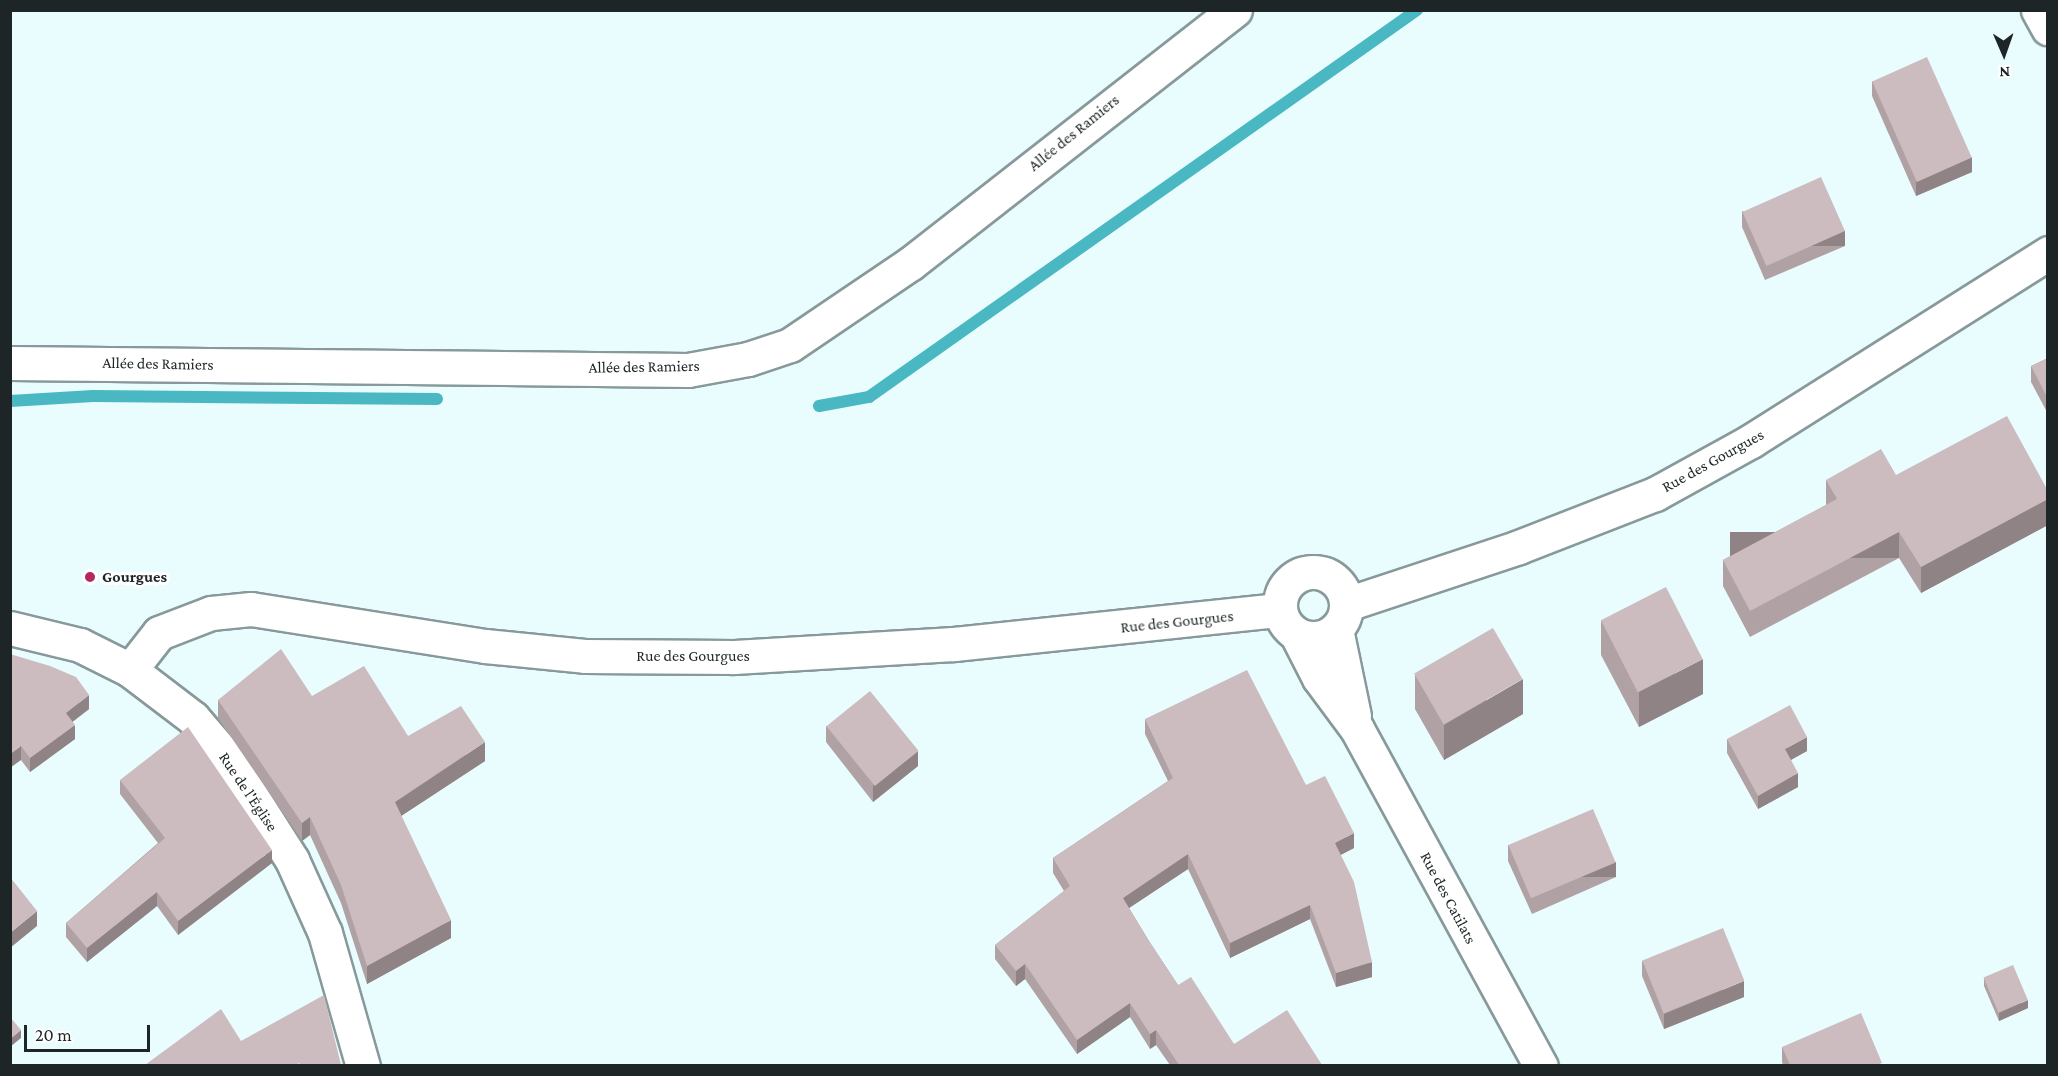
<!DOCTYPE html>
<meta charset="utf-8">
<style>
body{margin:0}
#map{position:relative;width:2058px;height:1076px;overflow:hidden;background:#e9fcfe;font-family:"Crimson Pro",serif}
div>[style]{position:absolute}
.stream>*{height:12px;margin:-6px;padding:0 6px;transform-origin:6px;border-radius:6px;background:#49b8c2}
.roads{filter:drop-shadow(2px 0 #87999a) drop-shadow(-2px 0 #87999a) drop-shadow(0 2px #87999a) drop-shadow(0 -2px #87999a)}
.street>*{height:33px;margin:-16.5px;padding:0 16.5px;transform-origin:16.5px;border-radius:16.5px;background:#fff}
.street>.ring{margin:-16.5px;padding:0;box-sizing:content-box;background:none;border:33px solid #fff;border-radius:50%}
.secondary>*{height:33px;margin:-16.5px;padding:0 16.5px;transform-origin:16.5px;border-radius:16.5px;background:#fff}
.wall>*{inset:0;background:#afa1a4}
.shaded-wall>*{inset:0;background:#8f8386;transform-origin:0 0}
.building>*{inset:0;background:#ccbbbf;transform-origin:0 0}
.dots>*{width:16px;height:16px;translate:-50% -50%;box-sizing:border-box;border:3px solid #fff;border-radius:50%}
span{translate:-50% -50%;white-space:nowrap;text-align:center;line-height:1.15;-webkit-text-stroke:6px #fff;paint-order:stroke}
.street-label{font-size:16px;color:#1e2526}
.poi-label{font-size:16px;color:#1e2526;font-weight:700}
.left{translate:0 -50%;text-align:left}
.frame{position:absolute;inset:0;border:12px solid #1e2526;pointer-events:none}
.north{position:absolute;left:1974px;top:24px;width:60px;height:60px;-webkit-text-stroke:4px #fff;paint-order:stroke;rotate:178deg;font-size:16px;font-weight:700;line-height:24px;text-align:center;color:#1e2526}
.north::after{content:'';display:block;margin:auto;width:21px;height:27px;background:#1e2526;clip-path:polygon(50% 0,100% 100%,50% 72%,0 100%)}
.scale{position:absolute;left:24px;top:1025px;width:126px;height:27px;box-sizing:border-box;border:3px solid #1e2526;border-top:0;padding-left:8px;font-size:18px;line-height:21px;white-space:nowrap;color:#1e2526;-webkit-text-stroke:4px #fff;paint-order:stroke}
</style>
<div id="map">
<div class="stream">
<i style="left:10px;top:401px;width:83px;rotate:-3.4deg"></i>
<i style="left:93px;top:396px;width:344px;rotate:0.5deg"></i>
<i style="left:819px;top:406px;width:51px;rotate:-10.2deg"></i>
<i style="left:869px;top:397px;width:671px;rotate:-35.23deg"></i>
</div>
<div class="roads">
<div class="street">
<i style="left:2038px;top:10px;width:21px;rotate:61deg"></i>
<i style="left:10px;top:363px;width:678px;rotate:0.59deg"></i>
<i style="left:688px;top:370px;width:61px;rotate:-10.4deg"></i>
<i style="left:748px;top:359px;width:44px;rotate:-18.4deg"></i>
<i style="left:790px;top:345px;width:146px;rotate:-34.1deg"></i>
<i style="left:911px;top:263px;width:411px;rotate:-38deg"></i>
<i class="ring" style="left:1280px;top:572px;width:33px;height:33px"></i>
<i style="left:1347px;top:604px;width:181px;rotate:-18.3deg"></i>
<i style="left:1519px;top:547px;width:146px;rotate:-21.3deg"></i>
<i style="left:1655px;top:494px;width:110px;rotate:-28.9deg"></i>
<i style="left:1751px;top:441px;width:352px;rotate:-32.3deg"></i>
<i style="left:1336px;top:629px;width:89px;rotate:78.3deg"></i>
<i style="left:1297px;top:635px;width:48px;rotate:62.9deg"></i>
<i style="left:1319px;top:678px;width:64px;rotate:53.3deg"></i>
<i style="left:1357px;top:729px;width:384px;rotate:61.4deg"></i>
<i style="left:130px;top:670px;width:47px;rotate:-51.9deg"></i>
<i style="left:159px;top:633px;width:56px;rotate:-21deg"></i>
<i style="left:211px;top:613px;width:40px;rotate:-5.7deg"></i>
<i style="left:251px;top:609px;width:237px;rotate:9deg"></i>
<i style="left:485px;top:646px;width:100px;rotate:5.7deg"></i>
<i style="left:585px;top:656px;width:149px;rotate:0.4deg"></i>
<i style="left:734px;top:657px;width:220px;rotate:-3.4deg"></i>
<i style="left:954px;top:644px;width:327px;rotate:-6deg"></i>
</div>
<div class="secondary">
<i style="left:10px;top:628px;width:72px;rotate:13.7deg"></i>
<i style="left:80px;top:645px;width:56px;rotate:26.6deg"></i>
<i style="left:130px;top:670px;width:79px;rotate:37.3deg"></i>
<i style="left:193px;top:718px;width:54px;rotate:49.5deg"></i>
<i style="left:228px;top:759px;width:120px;rotate:57.6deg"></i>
<i style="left:292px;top:860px;width:80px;rotate:65.7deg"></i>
<i style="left:325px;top:933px;width:138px;rotate:74.1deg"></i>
</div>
</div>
<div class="wall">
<i style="clip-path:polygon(1872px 81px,1972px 172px,1916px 196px,1872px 96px)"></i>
<i style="clip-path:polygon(1742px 211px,1845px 246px,1765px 280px,1742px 227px)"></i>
<i style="clip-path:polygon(2048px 358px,2048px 414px,2031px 382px,2031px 366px)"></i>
<i style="clip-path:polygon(1896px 475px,2048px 491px,2048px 525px,1921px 593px,1899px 558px,1750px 637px,1723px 586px,1723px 560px,1826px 505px,1826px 480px)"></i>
<i style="clip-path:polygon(1601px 620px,1703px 694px,1639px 727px,1601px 655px)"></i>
<i style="clip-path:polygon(10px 654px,89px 709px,72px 722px,75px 739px,30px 772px,21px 760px)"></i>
<i style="clip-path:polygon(1415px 674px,1523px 714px,1444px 760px,1415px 709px)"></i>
<i style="clip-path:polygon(312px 696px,408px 736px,485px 761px,401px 816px,451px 938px,367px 984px,341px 903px,310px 835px,302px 841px,218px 718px,218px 700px)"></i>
<i style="clip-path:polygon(1145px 719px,1306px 785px,1354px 848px,1340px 855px,1372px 977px,1336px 987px,1310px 919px,1230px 958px,1188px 869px,1129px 908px,1149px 941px,1178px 985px,1234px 1044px,1322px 1065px,1170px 1065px,1156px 1045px,1150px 1049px,1130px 1017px,1077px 1054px,1025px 979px,1016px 986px,995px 959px,995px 945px,1064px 891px,1053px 873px,1053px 858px,1168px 781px,1145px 734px)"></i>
<i style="clip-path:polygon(826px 726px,918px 766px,873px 802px,826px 742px)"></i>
<i style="clip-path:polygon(1727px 739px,1807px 751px,1791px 760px,1798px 787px,1758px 809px,1727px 753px)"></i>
<i style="clip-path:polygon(120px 780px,272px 863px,178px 935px,157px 906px,87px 962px,66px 937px,66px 923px,158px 843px,120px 794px)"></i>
<i style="clip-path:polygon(1508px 845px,1616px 877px,1532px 914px,1508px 861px)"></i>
<i style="clip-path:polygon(1642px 961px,1744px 997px,1664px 1029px,1642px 976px)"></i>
<i style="clip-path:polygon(1984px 978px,2028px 1008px,1999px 1021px,1984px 986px)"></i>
<i style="clip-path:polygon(1782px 1047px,1882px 1065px,1783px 1065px,1782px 1062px)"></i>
</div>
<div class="shaded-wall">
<i style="clip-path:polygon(1972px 157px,1972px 172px,1916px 196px,1916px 181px)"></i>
<i style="left:1845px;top:231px;width:15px;height:87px;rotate:90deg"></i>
<i style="clip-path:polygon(2048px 499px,2048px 525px,1921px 593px,1921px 567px)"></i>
<i style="left:1899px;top:532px;width:26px;height:169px;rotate:90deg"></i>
<i style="clip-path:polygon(1703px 659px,1703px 694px,1639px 727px,1639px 692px)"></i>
<i style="clip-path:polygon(1523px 679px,1523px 714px,1444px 760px,1444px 725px)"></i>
<i style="clip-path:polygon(89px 695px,89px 709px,66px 727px,66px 713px)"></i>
<i style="clip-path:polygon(75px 725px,75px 739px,30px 772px,30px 758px)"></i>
<i style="clip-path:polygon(1807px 737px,1807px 751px,1785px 763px,1785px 749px)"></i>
<i style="clip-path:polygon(485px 742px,485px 761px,395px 820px,395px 802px)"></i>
<i style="clip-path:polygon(21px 746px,21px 760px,10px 768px,10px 754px)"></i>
<i style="clip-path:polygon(918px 751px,918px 766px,873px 802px,873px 786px)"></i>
<i style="clip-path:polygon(1798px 773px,1798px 787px,1758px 809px,1758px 796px)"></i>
<i style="clip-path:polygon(310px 817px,310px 835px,302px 841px,302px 823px)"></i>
<i style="clip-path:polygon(1354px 833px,1354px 848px,1335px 858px,1335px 843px)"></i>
<i style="clip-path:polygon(272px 850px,272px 863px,178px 935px,178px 921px)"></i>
<i style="clip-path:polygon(1188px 854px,1188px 869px,1123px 912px,1123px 898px)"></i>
<i style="left:1616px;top:862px;width:15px;height:92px;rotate:90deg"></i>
<i style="clip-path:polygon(157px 892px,157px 906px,87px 962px,87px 948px)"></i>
<i style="clip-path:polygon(1310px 905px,1310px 919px,1230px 958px,1230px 943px)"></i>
<i style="clip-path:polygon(37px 911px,37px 926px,10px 948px,10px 933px)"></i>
<i style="clip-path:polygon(451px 920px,451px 938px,367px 984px,367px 966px)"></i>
<i style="clip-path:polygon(1372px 962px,1372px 977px,1336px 987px,1336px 973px)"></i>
<i style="clip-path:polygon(1025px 964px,1025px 979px,1016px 986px,1016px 971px)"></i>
<i style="clip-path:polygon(1744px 981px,1744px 997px,1664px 1029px,1664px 1014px)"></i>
<i style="clip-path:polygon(2028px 1000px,2028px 1008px,1999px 1021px,1999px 1013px)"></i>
<i style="clip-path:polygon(1130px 1003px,1130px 1017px,1077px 1054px,1077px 1040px)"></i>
<i style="clip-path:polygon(21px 1030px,21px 1038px,10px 1047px,10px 1039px)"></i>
<i style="clip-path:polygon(1156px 1030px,1156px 1045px,1150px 1049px,1150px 1034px)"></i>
</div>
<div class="building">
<i style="left:1927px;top:57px;width:110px;height:60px;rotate:66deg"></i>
<i style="left:1821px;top:177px;width:59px;height:86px;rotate:66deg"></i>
<i style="clip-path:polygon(2048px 358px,2048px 399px,2031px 366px)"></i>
<i style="clip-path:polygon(2007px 416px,2048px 491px,2048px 499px,1921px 567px,1899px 532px,1750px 611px,1723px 560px,1837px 499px,1826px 480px,1881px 449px,1896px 475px)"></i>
<i style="left:1666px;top:587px;width:81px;height:73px;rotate:63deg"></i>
<i style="left:1493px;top:628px;width:59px;height:91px;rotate:60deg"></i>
<i style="clip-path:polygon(281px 649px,312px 696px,364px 666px,408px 736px,461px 706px,485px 742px,395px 802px,451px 920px,367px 966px,341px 885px,310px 817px,302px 823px,218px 700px)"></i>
<i style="clip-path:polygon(10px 654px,50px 666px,76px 677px,89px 695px,66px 713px,75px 725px,30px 758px,21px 746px,10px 754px)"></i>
<i style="clip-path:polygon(1247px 670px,1306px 785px,1325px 776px,1354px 833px,1335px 843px,1354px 882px,1372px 962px,1336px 973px,1310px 905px,1230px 943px,1188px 854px,1123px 898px,1149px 941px,1178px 985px,1191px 977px,1234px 1044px,1287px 1010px,1322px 1065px,1179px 1065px,1156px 1030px,1150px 1034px,1130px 1003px,1077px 1040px,1025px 964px,1016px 971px,995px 945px,1070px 886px,1053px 858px,1173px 778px,1145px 719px)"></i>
<i style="left:870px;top:691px;width:77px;height:56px;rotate:51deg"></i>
<i style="clip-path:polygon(1790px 705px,1807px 737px,1785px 749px,1798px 773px,1758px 796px,1727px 739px)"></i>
<i style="clip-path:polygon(188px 727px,272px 850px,178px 921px,157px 892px,87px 948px,66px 923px,165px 838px,120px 780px)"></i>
<i style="left:1593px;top:809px;width:58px;height:92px;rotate:67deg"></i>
<i style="clip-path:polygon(10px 877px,37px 911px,10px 933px)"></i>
<i style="left:1723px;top:928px;width:57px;height:87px;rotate:68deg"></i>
<i style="left:2013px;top:965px;width:38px;height:32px;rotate:67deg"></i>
<i style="clip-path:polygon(324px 995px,341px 1065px,300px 1065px,299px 1063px,296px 1065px,145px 1065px,221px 1009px,241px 1041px)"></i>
<i style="clip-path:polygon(1861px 1013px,1882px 1063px,1877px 1065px,1790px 1065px,1782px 1047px)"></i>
<i style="clip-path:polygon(10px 1017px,21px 1030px,10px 1039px)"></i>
</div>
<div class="dots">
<i style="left:90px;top:577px;background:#b4285f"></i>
</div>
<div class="street-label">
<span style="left:1074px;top:133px;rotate:-39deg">Allée des Ramiers</span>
<span style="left:158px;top:364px;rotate:1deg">Allée des Ramiers</span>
<span style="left:644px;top:367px;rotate:-1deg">Allée des Ramiers</span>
<span style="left:1713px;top:461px;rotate:-29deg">Rue des Gourgues</span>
<span style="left:1177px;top:622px;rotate:-6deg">Rue des Gourgues</span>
<span style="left:693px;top:656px">Rue des Gourgues</span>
<span style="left:248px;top:792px;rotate:56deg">Rue de l'Église</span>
<span style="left:1448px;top:898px;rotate:62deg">Rue des Catilats</span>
</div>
<div class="poi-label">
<span class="left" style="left:102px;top:577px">Gourgues</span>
</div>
<div class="frame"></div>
<div class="north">N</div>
<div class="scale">20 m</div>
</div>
